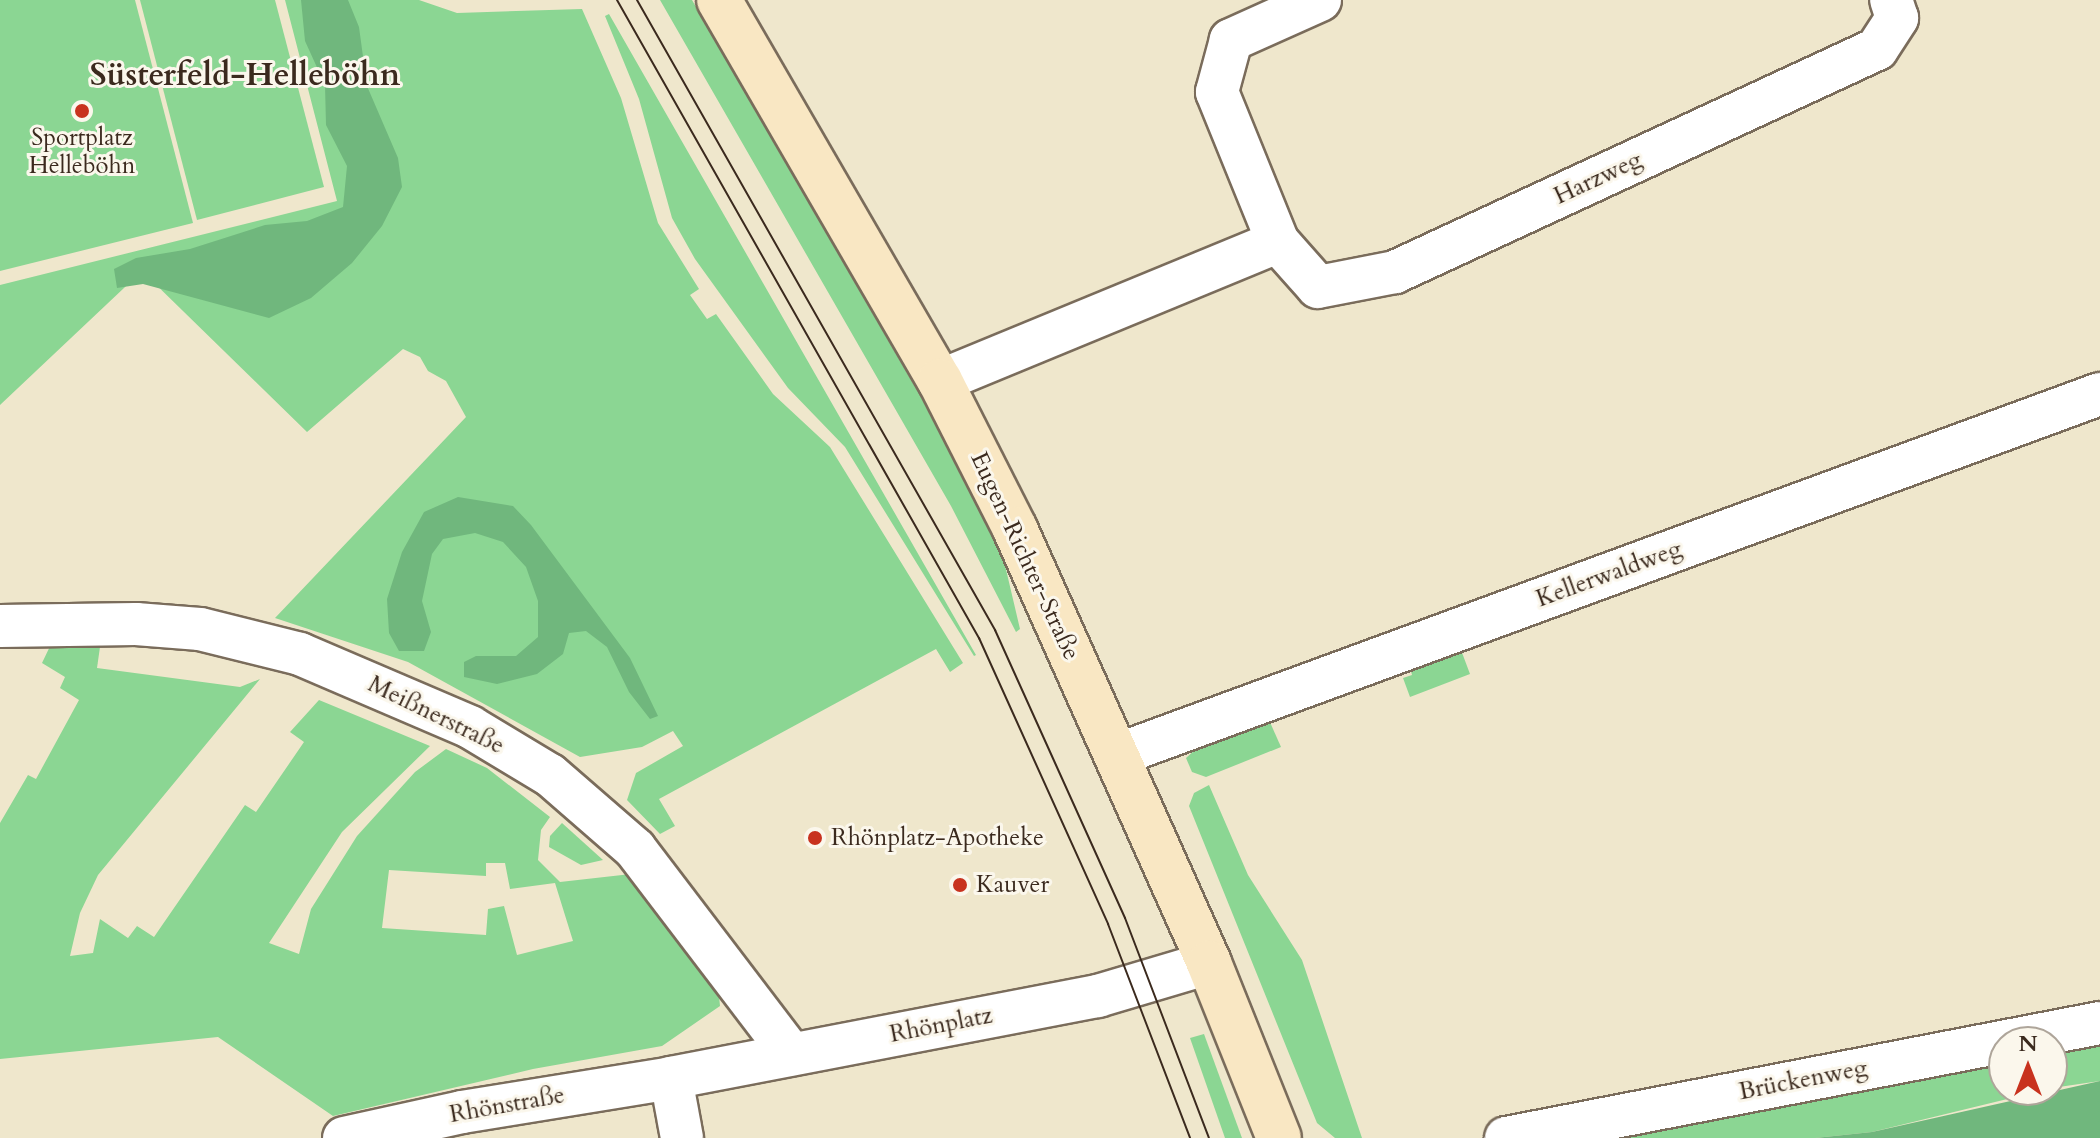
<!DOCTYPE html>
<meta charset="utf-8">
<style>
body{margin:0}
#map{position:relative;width:2100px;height:1138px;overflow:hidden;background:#efe7cc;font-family:Cardo,serif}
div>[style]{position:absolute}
.green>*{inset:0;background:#8bd693}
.forest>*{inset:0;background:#70b77d}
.roads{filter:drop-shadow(2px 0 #7a6c5b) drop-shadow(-2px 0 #7a6c5b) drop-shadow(0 2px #7a6c5b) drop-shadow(0 -2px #7a6c5b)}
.minor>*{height:42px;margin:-21px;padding:0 21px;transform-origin:21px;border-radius:21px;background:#fff}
.secondary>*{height:44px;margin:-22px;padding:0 22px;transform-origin:22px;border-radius:22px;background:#f9e7c3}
.tram>*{height:2px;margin:-1px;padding:0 1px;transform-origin:1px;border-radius:1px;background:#3b2a1e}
.dots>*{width:22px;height:22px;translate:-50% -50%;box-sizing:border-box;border:4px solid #fbf7ec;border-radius:50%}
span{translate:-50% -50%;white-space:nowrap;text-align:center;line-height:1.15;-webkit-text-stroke:6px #fbf7ec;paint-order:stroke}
.poi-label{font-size:24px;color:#3b2a1e}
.left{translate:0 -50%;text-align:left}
.street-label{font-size:24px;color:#3b2a1e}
.district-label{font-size:32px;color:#3b2a1e;font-weight:700}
.north{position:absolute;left:1988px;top:1026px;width:80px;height:80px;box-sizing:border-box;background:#fbf7ec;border:2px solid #aea59a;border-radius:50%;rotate:0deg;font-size:22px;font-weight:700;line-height:32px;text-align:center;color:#3b2a1e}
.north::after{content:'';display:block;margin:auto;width:28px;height:36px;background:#c8321e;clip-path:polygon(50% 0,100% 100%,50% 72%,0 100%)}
</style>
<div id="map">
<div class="green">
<i style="clip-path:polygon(0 0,135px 0,193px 223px,0 271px)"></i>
<i style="clip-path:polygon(140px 0,275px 0,324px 187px,197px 220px)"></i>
<i style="clip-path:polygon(285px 0,419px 0,457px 13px,582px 9px,621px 98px,658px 223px,699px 289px,690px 295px,707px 319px,716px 314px,773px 394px,830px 447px,963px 663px,950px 672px,936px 649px,659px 799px,675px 826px,660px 834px,627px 800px,636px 773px,683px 746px,673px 731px,642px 747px,580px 757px,408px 662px,275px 618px,466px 417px,446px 381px,428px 371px,420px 357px,403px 349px,307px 432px,142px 271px,0 405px,0 285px,337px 201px)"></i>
<i style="clip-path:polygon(660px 0,692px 0,996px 527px,1020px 629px,1016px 632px,951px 506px)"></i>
<i style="clip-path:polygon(609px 14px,976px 655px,974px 656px,845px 447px,788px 388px,695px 259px,672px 218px,639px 99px,605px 16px)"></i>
<i style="clip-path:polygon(evenodd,53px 640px,101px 640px,97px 668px,240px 687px,260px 679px,98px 875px,80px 913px,70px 956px,93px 953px,100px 919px,128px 938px,137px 926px,154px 937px,245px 805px,256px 812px,304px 742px,290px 732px,319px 700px,430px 746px,342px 832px,269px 943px,299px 954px,311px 909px,357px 836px,415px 772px,446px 749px,487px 768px,550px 817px,541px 830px,538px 860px,560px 882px,631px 874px,719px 996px,720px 1006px,662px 1046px,533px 1069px,333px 1116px,218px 1037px,0 1059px,0 823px,28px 775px,36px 779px,79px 700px,60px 688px,65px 677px,42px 663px,53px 640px,486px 863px,505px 863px,510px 889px,555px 883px,573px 941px,517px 955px,504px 906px,488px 909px,486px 935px,382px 928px,389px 870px,486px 876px,486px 863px)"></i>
<i style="clip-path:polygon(1461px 650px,1470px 674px,1410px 697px,1403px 678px,1412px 675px,1410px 667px)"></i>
<i style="clip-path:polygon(1269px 720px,1281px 747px,1206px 777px,1192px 772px,1186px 758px,1196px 749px)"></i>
<i style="clip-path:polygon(1209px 785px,1248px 875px,1302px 960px,1362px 1138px,1335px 1138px,1317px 1123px,1189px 806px,1194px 793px)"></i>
<i style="clip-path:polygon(562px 823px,603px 860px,581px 865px,549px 847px,550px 836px)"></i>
<i style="clip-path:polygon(1204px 1034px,1242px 1138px,1225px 1138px,1190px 1038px)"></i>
<i style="clip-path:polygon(2100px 1034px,2100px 1081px,2052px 1088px,2052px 1044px)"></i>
<i style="clip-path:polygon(2004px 1053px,2004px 1090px,2044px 1090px,1872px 1132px,1815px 1138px,1576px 1138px)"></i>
</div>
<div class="forest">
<i style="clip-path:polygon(301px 0,348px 0,359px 27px,367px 86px,398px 158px,402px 187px,382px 226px,352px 263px,311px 298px,269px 318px,143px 284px,117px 288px,114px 269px,136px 258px,190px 249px,265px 225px,307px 221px,343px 207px,347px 166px,326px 125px,325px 85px,305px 41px)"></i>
<i style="clip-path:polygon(458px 497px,513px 506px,531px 525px,630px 658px,658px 716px,650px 719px,629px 692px,607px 647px,586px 631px,569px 633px,563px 654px,537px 674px,497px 684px,464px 677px,464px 662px,476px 656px,516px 656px,538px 637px,538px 601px,526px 567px,503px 542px,475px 533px,443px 539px,432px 554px,422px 601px,431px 632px,424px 651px,399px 651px,389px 633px,387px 599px,402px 552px,424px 512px)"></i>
<i style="clip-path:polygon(2100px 1081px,2100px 1138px,1815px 1138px,1872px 1132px)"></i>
</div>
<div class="roads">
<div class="minor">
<i style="left:1320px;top:0;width:98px;rotate:155.8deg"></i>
<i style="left:1231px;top:40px;width:54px;rotate:105.1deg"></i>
<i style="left:1217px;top:92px;width:162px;rotate:67.9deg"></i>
<i style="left:1278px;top:242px;width:60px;rotate:48.4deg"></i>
<i style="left:1318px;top:287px;width:78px;rotate:-11deg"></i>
<i style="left:1395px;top:272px;width:531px;rotate:-24.83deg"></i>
<i style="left:1877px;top:49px;width:37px;rotate:-57deg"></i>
<i style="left:1897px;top:18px;width:19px;rotate:-108deg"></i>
<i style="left:940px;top:381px;width:365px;rotate:-22.4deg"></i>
<i style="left:0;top:626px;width:136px;rotate:-0.8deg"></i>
<i style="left:136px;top:624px;width:64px;rotate:4.5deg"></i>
<i style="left:200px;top:629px;width:103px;rotate:14deg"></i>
<i style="left:300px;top:654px;width:185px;rotate:23.2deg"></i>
<i style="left:470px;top:727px;width:93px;rotate:31deg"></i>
<i style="left:550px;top:775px;width:113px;rotate:41deg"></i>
<i style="left:635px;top:849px;width:258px;rotate:52.7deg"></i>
<i style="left:1117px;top:755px;width:1047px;rotate:-20.17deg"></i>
<i style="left:671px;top:1078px;width:61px;rotate:79.6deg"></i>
<i style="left:344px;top:1138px;width:121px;rotate:-12.4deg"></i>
<i style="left:462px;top:1112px;width:212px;rotate:-9.2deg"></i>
<i style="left:671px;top:1078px;width:435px;rotate:-10.9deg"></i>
<i style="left:1098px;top:996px;width:116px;rotate:-16.6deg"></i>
<i style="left:1506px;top:1138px;width:605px;rotate:-10.96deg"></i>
</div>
<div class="secondary">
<i style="left:719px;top:0;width:440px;rotate:59.9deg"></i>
<i style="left:940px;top:381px;width:166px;rotate:63.1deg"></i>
<i style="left:1015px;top:529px;width:475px;rotate:65.9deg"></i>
<i style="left:1209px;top:963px;width:188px;rotate:68.2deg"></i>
</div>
</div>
<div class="tram">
<i style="left:617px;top:0;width:734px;rotate:60.43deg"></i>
<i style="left:979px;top:638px;width:314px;rotate:65.7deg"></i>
<i style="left:1108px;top:924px;width:229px;rotate:69deg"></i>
<i style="left:637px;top:0;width:725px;rotate:60.39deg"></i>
<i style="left:995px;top:630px;width:316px;rotate:65.7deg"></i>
<i style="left:1125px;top:918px;width:235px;rotate:69.1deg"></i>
</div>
<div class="dots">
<i style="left:82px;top:111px;background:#c8321e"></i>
<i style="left:815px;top:838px;background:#c8321e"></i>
<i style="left:960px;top:885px;background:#c8321e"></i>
</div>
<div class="poi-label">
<span style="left:82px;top:152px">Sportplatz<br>Helleböhn</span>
<span class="left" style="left:831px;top:838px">Rhönplatz-Apotheke</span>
<span class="left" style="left:976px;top:885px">Kauver</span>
</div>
<div class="street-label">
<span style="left:1598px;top:178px;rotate:-25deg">Harzweg</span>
<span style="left:1025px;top:556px;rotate:65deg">Eugen-Richter-Straße</span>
<span style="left:1609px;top:574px;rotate:-20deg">Kellerwaldweg</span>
<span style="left:436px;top:715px;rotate:26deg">Meißnerstraße</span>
<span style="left:941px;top:1025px;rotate:-11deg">Rhönplatz</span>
<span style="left:1803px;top:1080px;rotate:-11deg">Brückenweg</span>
<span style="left:507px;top:1105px;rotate:-10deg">Rhönstraße</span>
</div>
<div class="district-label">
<span style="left:245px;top:75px">Süsterfeld-Helleböhn</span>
</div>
<div class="north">N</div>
</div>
